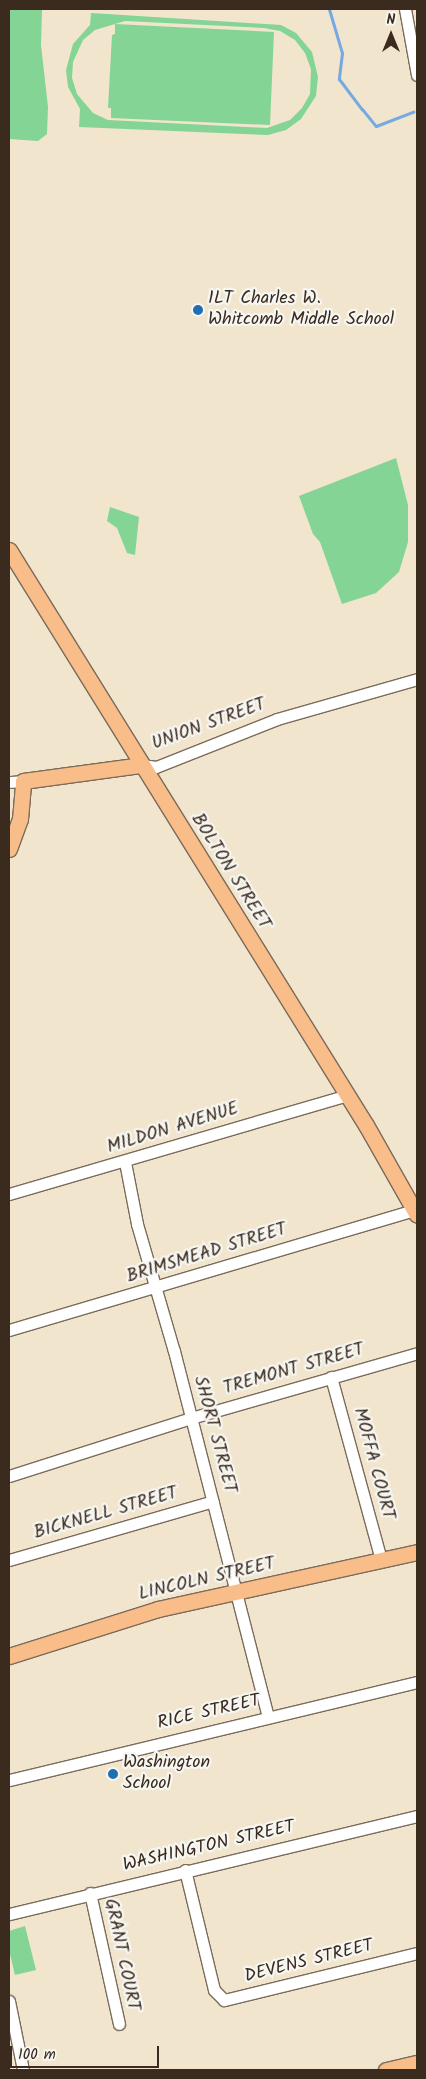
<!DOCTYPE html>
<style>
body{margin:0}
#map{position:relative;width:426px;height:2079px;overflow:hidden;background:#f2e5cd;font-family:Kalam,sans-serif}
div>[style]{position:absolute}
.green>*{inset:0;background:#83d495}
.stream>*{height:3px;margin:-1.5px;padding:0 1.5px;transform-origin:1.5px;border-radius:1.5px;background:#75a9e2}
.roads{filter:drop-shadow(1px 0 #7b6b5b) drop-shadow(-1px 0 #7b6b5b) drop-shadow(0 1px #7b6b5b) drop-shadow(0 -1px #7b6b5b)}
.minor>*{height:11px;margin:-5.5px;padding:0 5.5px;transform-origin:5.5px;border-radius:5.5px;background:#fff}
.major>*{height:15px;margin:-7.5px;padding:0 7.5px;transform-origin:7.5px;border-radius:7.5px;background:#f8bd88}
.dots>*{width:14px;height:14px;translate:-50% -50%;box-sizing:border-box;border:2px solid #f6f6f2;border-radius:50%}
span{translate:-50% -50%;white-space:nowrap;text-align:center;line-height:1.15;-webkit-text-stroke:4.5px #f6f6f2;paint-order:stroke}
.poi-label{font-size:18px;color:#3b2a1e}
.left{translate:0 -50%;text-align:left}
.street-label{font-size:18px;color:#3b2a1e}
.frame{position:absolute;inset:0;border:10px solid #3b2a1e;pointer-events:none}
.north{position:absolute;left:366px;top:10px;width:50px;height:50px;-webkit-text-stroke:4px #f6f6f2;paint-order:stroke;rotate:0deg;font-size:14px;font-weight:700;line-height:20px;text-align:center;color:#3b2a1e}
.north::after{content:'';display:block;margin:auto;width:18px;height:22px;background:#3b2a1e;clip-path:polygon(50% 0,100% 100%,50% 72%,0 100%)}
.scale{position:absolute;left:10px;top:2046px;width:149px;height:22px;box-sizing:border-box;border:2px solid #3b2a1e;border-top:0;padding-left:6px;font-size:15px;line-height:18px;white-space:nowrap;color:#3b2a1e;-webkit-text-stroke:4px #f6f6f2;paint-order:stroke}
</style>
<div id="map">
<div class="green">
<i style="clip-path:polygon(9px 9px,42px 9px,41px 45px,48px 107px,47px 134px,38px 141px,9px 139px)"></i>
<i style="clip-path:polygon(evenodd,91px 13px,281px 25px,296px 33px,312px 52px,318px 77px,316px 96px,301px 119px,286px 130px,268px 135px,79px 127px,80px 109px,68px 87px,66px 70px,73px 44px,90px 25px,91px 13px,125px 21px,264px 28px,280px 31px,295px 40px,305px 53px,311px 69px,310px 94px,302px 108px,290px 120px,267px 128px,108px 120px,93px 113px,77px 94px,72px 78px,73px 62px,83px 40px,95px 30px,125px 21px)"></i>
<i style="clip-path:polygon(115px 24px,274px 32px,270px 125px,111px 118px,111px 108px,108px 108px,112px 35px,115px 34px)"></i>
<i style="clip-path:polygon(396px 458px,408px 505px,408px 542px,399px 572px,376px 593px,342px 604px,320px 542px,313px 534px,299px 496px)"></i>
<i style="clip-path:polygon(110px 507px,139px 517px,135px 555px,127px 553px,117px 528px,107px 521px)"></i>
<i style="clip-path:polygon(25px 1926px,36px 1970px,15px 1975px,9px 1950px,9px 1931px)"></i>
</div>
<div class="stream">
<i style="left:329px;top:9px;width:46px;rotate:73.5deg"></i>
<i style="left:342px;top:53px;width:26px;rotate:97deg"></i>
<i style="left:339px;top:79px;width:38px;rotate:53deg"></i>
<i style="left:362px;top:109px;width:22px;rotate:51deg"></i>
<i style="left:376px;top:126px;width:40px;rotate:-21deg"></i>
</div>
<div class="roads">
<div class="minor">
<i style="left:405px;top:9px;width:67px;rotate:79.7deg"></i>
<i style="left:142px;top:765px;width:14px;rotate:8deg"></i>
<i style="left:156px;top:767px;width:130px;rotate:-21.6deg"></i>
<i style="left:277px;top:719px;width:146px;rotate:-15.9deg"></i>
<i style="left:9px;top:782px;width:14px;rotate:-4deg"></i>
<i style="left:125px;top:1162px;width:63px;rotate:79deg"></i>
<i style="left:137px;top:1224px;width:132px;rotate:73.8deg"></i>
<i style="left:174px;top:1351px;width:378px;rotate:75.6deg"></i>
<i style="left:9px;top:1194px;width:352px;rotate:-16.3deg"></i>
<i style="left:9px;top:1330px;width:423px;rotate:-16.5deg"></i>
<i style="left:331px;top:1377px;width:190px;rotate:74.7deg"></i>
<i style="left:9px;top:1476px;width:191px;rotate:-17.7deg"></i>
<i style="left:191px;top:1418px;width:235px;rotate:-16deg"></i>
<i style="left:9px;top:1560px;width:212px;rotate:-16.1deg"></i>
<i style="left:9px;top:1780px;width:420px;rotate:-13.5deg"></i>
<i style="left:185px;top:1870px;width:123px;rotate:76.4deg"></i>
<i style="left:214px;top:1990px;width:14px;rotate:45deg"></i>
<i style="left:224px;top:2000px;width:199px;rotate:-13.7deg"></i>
<i style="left:90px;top:1893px;width:134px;rotate:77.5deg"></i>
<i style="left:9px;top:1914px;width:420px;rotate:-13.5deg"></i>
<i style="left:9px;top:2001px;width:70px;rotate:78.5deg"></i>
</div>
<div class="major">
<i style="left:9px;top:550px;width:677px;rotate:58.17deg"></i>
<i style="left:366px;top:1125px;width:103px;rotate:60.5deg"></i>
<i style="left:9px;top:849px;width:32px;rotate:-70deg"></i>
<i style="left:20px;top:819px;width:38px;rotate:-85deg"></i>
<i style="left:23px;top:781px;width:120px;rotate:-7.7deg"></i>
<i style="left:9px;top:1656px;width:156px;rotate:-17.5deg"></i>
<i style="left:158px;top:1609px;width:265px;rotate:-12.4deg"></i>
<i style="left:386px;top:2070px;width:32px;rotate:-13deg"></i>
</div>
</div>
<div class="dots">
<i style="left:198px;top:310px;background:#1f6fb2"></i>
<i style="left:113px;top:1774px;background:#1f6fb2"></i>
</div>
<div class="poi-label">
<span class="left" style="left:208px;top:310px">1LT Charles W.<br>Whitcomb Middle School</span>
<span class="left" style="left:123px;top:1774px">Washington<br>School</span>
</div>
<div class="street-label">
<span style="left:209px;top:725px;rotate:-20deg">UNION STREET</span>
<span style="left:230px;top:872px;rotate:58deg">BOLTON STREET</span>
<span style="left:173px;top:1129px;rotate:-17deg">MILDON AVENUE</span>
<span style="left:207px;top:1254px;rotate:-17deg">BRIMSMEAD STREET</span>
<span style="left:294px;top:1370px;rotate:-16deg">TREMONT STREET</span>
<span style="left:214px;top:1435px;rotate:75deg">SHORT STREET</span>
<span style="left:373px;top:1464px;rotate:75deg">MOFFA COURT</span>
<span style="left:106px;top:1514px;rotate:-16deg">BICKNELL STREET</span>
<span style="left:207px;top:1580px;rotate:-13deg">LINCOLN STREET</span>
<span style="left:209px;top:1713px;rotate:-13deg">RICE STREET</span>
<span style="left:209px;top:1847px;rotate:-13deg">WASHINGTON STREET</span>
<span style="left:121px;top:1955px;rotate:78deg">GRANT COURT</span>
<span style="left:309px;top:1962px;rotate:-14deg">DEVENS STREET</span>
</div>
<div class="frame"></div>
<div class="north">N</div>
<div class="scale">100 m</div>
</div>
